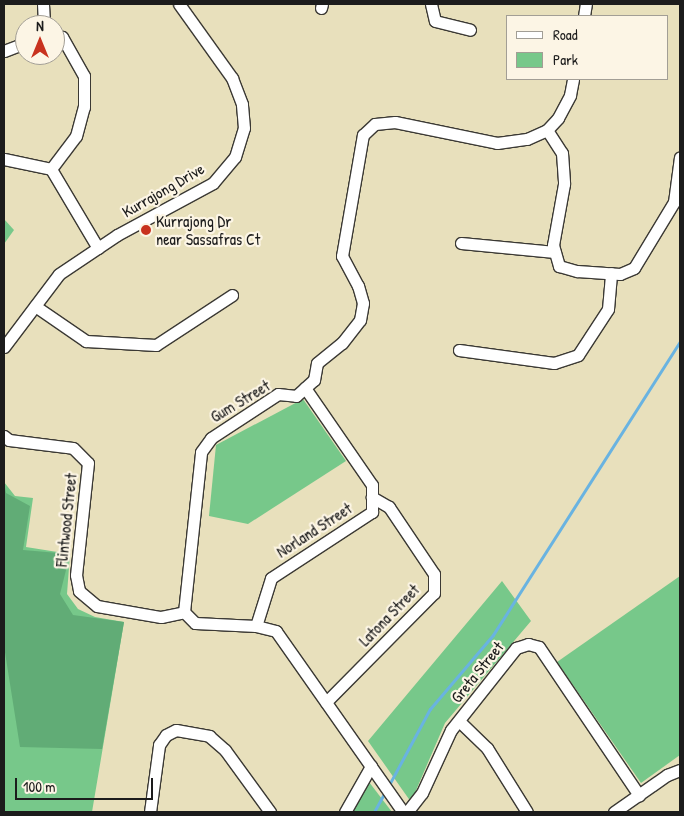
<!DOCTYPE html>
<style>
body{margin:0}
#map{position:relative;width:684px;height:816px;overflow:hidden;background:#e8e0bc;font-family:"Patrick Hand",sans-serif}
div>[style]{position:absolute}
.green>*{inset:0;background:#77c88a}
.forest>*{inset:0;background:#61ac76}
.stream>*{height:2.5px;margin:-1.25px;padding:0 1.25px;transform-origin:1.25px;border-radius:1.25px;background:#69b3e1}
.roads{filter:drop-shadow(1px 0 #3b3934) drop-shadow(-1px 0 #3b3934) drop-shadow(0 1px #3b3934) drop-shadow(0 -1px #3b3934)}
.minor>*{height:11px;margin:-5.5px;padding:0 5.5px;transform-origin:5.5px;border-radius:5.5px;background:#fff}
.dots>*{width:14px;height:14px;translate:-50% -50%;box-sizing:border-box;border:2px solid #fcf5e5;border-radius:50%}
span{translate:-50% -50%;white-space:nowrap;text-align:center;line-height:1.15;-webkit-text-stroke:4.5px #fcf5e5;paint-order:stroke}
.street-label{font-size:16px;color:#1c1c1c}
.poi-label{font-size:16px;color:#1c1c1c}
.left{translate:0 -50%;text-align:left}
.frame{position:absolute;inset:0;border:5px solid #1c1c1c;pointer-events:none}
.legend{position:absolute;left:506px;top:15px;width:162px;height:65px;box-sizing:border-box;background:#fcf5e5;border:1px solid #a29e95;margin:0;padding:6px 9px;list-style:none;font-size:15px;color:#1c1c1c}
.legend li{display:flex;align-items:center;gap:10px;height:25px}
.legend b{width:25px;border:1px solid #a29e95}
.north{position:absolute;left:15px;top:15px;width:50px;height:50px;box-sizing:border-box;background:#fcf5e5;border:1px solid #a29e95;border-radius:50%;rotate:0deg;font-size:14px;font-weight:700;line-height:20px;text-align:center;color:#1c1c1c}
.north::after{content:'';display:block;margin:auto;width:18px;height:22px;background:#c8321e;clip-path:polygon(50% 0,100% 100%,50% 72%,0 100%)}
.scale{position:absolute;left:15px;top:778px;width:138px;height:22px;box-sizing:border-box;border:2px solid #1c1c1c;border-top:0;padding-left:6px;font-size:15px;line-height:18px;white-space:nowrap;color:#1c1c1c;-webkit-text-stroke:4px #fcf5e5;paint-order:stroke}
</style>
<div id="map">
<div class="green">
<i style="clip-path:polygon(4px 219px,14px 230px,4px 244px)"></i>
<i style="clip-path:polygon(303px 399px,346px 461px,248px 524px,209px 516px,216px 445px)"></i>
<i style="clip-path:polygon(4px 482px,15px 496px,33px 498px,26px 547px,70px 554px,67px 594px,78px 609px,95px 617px,124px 622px,92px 812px,4px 812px)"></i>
<i style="clip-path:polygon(680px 576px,680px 755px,641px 783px,557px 662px)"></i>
<i style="clip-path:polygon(502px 581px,531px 621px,445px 723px,411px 802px,368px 741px)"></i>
<i style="clip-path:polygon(369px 782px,392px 812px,350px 812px)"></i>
</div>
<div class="forest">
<i style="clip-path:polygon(4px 482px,6px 493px,30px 506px,23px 550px,70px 554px,60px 594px,73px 615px,124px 622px,102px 749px,20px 747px,4px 646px)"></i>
</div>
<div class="stream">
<i style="left:389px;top:785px;width:86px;rotate:-61.7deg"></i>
<i style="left:430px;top:709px;width:97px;rotate:-49.6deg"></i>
<i style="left:493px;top:635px;width:348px;rotate:-57.5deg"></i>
<i style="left:374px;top:812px;width:23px;rotate:-61deg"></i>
</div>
<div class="roads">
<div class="minor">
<i style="left:43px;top:4px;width:21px;rotate:87deg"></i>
<i style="left:431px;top:4px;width:17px;rotate:77deg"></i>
<i style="left:435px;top:21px;width:36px;rotate:14deg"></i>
<i style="left:321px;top:8px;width:4px;rotate:-76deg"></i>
<i style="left:584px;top:16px;width:12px;rotate:-81deg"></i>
<i style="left:4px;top:51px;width:22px;rotate:-21deg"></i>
<i style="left:547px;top:130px;width:27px;rotate:57deg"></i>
<i style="left:562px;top:153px;width:31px;rotate:86deg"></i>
<i style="left:564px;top:184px;width:62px;rotate:100.2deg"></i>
<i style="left:553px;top:245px;width:22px;rotate:74deg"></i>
<i style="left:559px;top:266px;width:19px;rotate:16deg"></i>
<i style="left:577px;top:271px;width:43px;rotate:4deg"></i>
<i style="left:620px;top:274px;width:15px;rotate:-23deg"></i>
<i style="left:634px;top:268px;width:77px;rotate:-58.8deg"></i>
<i style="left:674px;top:202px;width:45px;rotate:-82.4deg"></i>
<i style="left:4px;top:159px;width:48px;rotate:12deg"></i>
<i style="left:51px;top:169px;width:92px;rotate:59.3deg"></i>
<i style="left:51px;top:169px;width:41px;rotate:-52.9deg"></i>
<i style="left:76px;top:136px;width:30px;rotate:-75deg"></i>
<i style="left:84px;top:107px;width:31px;rotate:-90deg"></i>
<i style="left:84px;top:76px;width:45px;rotate:-119.4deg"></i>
<i style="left:62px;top:37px;width:7px;rotate:-172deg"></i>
<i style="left:461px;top:243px;width:94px;rotate:5.5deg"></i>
<i style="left:35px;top:306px;width:62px;rotate:34.5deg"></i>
<i style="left:86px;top:341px;width:70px;rotate:3.3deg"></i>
<i style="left:156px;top:345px;width:91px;rotate:-33.3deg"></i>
<i style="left:4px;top:347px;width:91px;rotate:-53deg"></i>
<i style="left:59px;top:274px;width:70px;rotate:-33.9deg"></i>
<i style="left:117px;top:235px;width:109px;rotate:-28.4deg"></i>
<i style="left:213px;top:183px;width:34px;rotate:-50deg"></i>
<i style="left:235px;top:157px;width:30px;rotate:-73deg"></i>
<i style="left:244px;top:128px;width:24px;rotate:-95deg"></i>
<i style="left:242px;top:104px;width:28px;rotate:-111deg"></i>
<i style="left:232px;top:78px;width:91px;rotate:-125.6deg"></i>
<i style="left:459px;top:350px;width:96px;rotate:7.8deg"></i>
<i style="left:554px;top:363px;width:25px;rotate:-18deg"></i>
<i style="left:578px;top:355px;width:55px;rotate:-56.9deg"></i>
<i style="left:608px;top:309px;width:36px;rotate:-85deg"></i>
<i style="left:4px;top:436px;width:6px;rotate:39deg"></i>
<i style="left:9px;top:440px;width:64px;rotate:7.1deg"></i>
<i style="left:73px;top:448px;width:21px;rotate:45deg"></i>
<i style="left:88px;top:463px;width:113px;rotate:96.1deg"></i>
<i style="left:76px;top:575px;width:16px;rotate:79deg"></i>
<i style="left:79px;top:591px;width:23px;rotate:40deg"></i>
<i style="left:97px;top:606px;width:65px;rotate:9.8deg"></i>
<i style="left:161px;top:617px;width:24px;rotate:-12deg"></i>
<i style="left:256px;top:626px;width:50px;rotate:-72.6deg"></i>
<i style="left:271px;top:578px;width:121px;rotate:-33.2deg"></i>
<i style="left:372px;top:512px;width:27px;rotate:-90deg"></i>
<i style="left:372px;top:485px;width:118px;rotate:-124.6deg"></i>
<i style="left:326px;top:702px;width:153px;rotate:-45.3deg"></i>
<i style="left:434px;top:593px;width:19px;rotate:-90deg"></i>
<i style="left:434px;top:574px;width:81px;rotate:-123.9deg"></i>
<i style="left:389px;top:507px;width:20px;rotate:-150deg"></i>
<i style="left:459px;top:721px;width:39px;rotate:44deg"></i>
<i style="left:487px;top:748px;width:75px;rotate:58deg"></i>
<i style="left:150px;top:812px;width:68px;rotate:-82.3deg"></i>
<i style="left:159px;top:745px;width:12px;rotate:-55deg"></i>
<i style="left:166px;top:735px;width:11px;rotate:-27deg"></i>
<i style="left:176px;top:730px;width:34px;rotate:10deg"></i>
<i style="left:209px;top:736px;width:21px;rotate:41deg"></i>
<i style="left:225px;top:750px;width:77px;rotate:54deg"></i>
<i style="left:345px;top:812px;width:53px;rotate:-60.5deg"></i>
<i style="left:403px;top:812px;width:221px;rotate:-125.1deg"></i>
<i style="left:276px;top:631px;width:21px;rotate:-166deg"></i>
<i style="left:256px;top:626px;width:61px;rotate:-177.2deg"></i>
<i style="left:195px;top:623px;width:16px;rotate:-135deg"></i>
<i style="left:184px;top:612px;width:161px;rotate:-83.9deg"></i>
<i style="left:201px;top:452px;width:17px;rotate:-54deg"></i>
<i style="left:211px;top:438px;width:80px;rotate:-33.3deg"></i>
<i style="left:278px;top:394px;width:18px;rotate:6deg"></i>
<i style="left:296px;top:396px;width:24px;rotate:-42deg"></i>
<i style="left:314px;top:380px;width:17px;rotate:-80deg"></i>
<i style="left:317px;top:363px;width:32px;rotate:-39deg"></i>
<i style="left:342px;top:343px;width:29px;rotate:-52deg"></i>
<i style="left:360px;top:320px;width:17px;rotate:-80deg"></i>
<i style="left:363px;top:303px;width:18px;rotate:-106deg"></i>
<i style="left:358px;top:286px;width:34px;rotate:-118deg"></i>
<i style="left:342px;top:256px;width:123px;rotate:-80.2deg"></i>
<i style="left:363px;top:135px;width:16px;rotate:-43deg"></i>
<i style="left:375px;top:124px;width:20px;rotate:-6deg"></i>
<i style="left:395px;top:122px;width:104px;rotate:11.6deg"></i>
<i style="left:497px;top:143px;width:30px;rotate:-8deg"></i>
<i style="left:527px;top:139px;width:22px;rotate:-24deg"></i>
<i style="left:547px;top:130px;width:16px;rotate:-47deg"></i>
<i style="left:558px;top:118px;width:26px;rotate:-62deg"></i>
<i style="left:570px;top:95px;width:16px;rotate:-79deg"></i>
<i style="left:407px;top:812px;width:24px;rotate:-52deg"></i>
<i style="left:422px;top:793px;width:69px;rotate:-65.3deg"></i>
<i style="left:451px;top:730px;width:105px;rotate:-51.6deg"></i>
<i style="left:516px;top:648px;width:13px;rotate:-18deg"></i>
<i style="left:528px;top:644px;width:11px;rotate:15deg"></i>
<i style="left:539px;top:647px;width:179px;rotate:56deg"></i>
<i style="left:614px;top:812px;width:65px;rotate:-34.9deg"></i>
<i style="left:667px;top:775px;width:14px;rotate:-21deg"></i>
</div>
</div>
<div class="dots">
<i style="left:146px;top:230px;background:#c8321e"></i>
</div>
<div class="street-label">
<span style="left:163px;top:190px;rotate:-30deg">Kurrajong Drive</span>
<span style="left:240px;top:401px;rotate:-31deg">Gum Street</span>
<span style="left:66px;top:520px;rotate:-84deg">Flintwood Street</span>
<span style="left:314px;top:530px;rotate:-33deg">Norland Street</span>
<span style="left:389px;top:615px;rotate:-46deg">Latona Street</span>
<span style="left:477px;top:672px;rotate:-51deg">Greta Street</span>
</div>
<div class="poi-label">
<span class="left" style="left:156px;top:230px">Kurrajong Dr<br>near Sassafras Ct</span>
</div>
<div class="frame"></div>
<ul class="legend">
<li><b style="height:6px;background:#fff"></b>Road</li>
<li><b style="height:14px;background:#77c88a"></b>Park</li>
</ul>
<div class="north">N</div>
<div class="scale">100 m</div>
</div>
